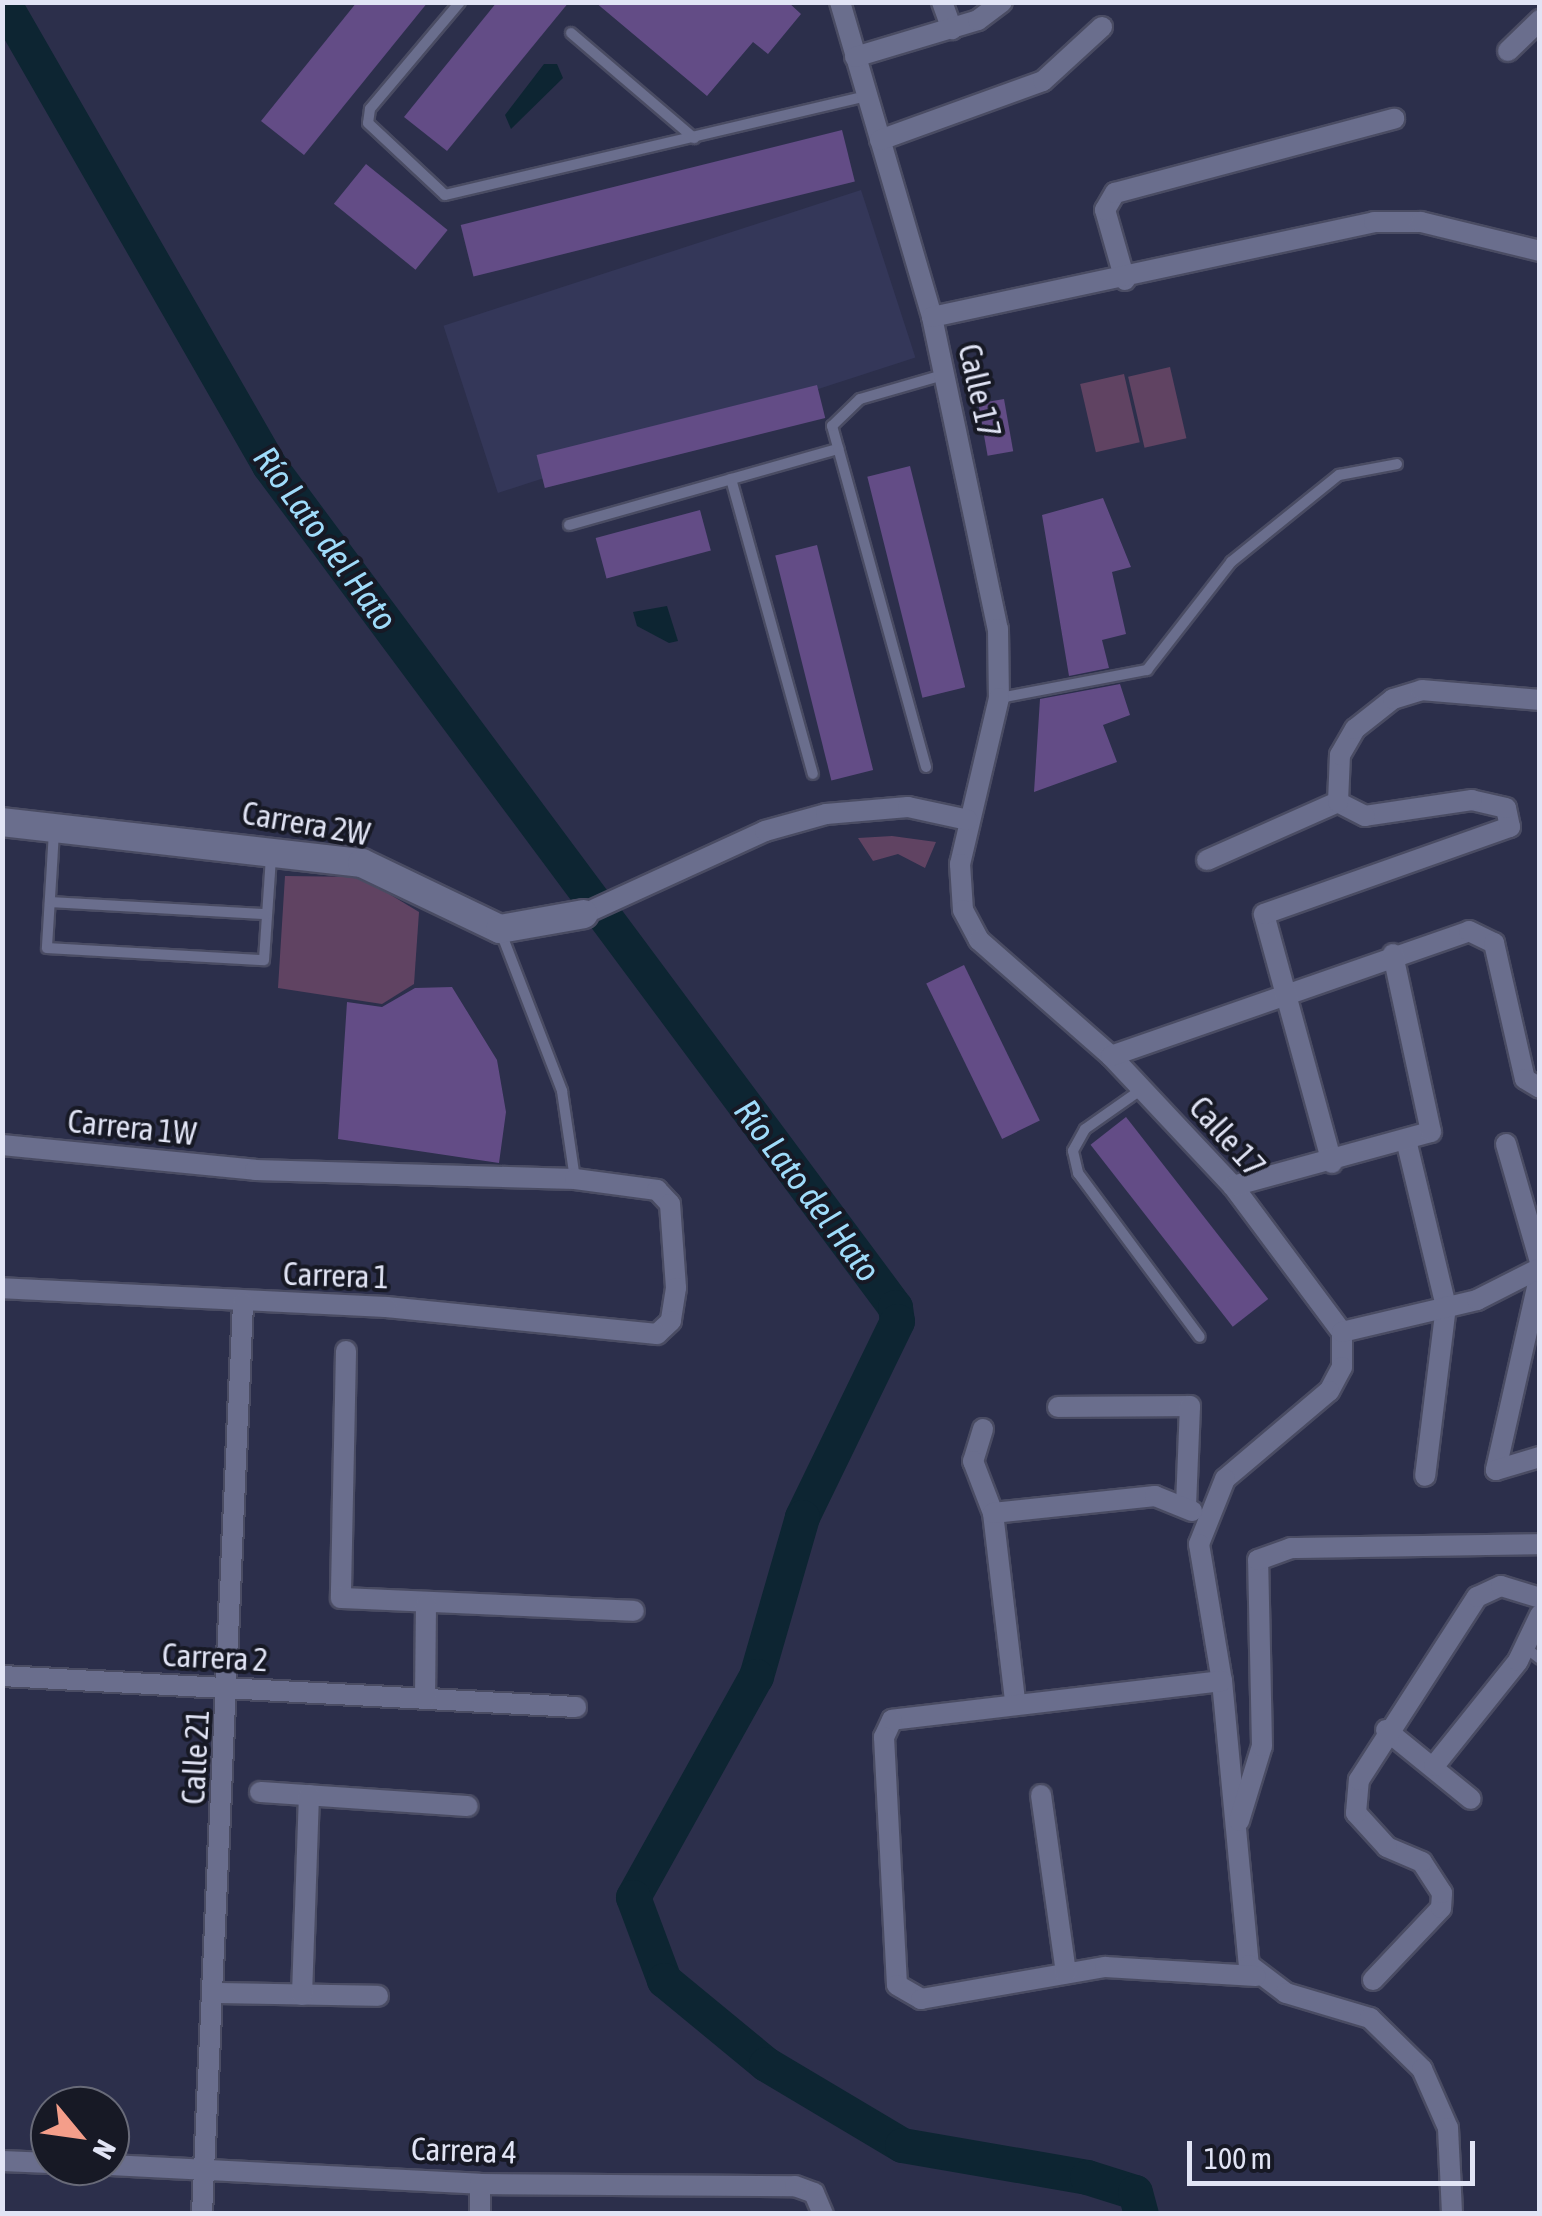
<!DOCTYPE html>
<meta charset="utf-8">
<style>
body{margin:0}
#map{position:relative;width:1542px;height:2216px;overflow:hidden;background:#2c2f4b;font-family:"Asap Condensed",sans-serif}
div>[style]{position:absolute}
.built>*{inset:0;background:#343759;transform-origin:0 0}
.green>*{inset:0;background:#604362;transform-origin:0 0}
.water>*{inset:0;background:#0d2532}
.river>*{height:35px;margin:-17.5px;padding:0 17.5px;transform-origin:17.5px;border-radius:17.5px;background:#0d2532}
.building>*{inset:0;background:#634c86;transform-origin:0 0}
.roads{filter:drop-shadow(2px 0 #4a4c63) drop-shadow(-2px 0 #4a4c63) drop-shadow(0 2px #4a4c63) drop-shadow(0 -2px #4a4c63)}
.lane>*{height:10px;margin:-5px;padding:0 5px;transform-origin:5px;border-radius:5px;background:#6a6e8d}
.street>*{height:20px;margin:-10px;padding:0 10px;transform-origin:10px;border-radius:10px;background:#6a6e8d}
.secondary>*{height:28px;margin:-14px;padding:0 14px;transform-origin:14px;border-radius:14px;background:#6a6e8d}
span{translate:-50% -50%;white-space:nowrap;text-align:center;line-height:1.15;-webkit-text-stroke:8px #171925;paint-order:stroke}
.street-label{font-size:32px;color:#e1e4f5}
.water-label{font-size:35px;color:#9fdbfa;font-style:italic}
.frame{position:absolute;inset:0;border:5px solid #e1e4f5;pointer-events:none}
.north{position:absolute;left:30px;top:2086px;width:100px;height:100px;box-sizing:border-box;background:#171925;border:2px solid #686a78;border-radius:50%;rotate:119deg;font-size:28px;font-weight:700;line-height:40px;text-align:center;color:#e1e4f5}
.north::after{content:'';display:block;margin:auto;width:35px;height:45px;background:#f49e8a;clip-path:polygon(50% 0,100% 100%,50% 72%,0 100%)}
.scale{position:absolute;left:1187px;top:2141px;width:288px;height:45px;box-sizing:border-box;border:5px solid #e1e4f5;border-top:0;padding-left:12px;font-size:30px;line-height:35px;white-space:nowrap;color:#e1e4f5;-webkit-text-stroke:8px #171925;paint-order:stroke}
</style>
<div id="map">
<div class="built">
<i style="left:861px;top:190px;width:176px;height:439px;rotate:72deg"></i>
</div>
<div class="green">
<i style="left:1170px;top:367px;width:73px;height:43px;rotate:77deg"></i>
<i style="left:1124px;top:374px;width:70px;height:45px;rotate:77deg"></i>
<i style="clip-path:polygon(892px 836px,936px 842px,925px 868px,898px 854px,873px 861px,858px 838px)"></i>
<i style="clip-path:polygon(285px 876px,361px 877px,419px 912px,414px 984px,382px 1004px,278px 988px)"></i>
</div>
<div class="water">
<i style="clip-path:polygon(544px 64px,557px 64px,563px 78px,511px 129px,505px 115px)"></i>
<i style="clip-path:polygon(667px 606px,678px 641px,669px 643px,637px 626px,633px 612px)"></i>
</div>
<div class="river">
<i style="left:3px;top:2px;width:534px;rotate:60.12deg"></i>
<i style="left:269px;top:465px;width:1049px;rotate:53.37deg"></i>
<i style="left:895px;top:1307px;width:14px;rotate:82deg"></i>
<i style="left:897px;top:1321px;width:218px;rotate:115.9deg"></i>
<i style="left:802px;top:1517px;width:166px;rotate:106.1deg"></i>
<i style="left:756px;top:1676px;width:253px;rotate:119.1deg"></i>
<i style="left:633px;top:1897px;width:89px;rotate:69.5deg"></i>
<i style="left:664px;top:1980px;width:132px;rotate:39.5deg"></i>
<i style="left:766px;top:2064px;width:158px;rotate:30.8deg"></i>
<i style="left:902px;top:2145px;width:188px;rotate:9.8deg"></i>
<i style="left:1087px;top:2177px;width:50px;rotate:17.4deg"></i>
<i style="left:1135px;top:2192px;width:23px;rotate:75deg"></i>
</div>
<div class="building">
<i style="clip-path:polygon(357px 2px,428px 2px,304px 155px,261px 121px)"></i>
<i style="clip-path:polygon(497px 2px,569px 2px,447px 151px,404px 117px)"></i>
<i style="clip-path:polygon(595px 2px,788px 2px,801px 14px,768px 54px,753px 42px,707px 96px)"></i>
<i style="left:842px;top:130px;width:53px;height:393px;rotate:76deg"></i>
<i style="left:366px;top:164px;width:105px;height:51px;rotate:39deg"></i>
<i style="left:817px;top:385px;width:34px;height:289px;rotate:76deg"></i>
<i style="left:1004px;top:399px;width:53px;height:26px;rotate:80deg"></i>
<i style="left:910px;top:466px;width:228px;height:44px;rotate:76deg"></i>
<i style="clip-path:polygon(1103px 498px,1131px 567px,1112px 572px,1126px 634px,1102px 640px,1109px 668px,1069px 676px,1042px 515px)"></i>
<i style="left:700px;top:510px;width:42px;height:108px;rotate:75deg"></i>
<i style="left:817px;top:545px;width:232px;height:43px;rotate:76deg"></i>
<i style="clip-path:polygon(1120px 684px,1130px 715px,1103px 725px,1117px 762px,1034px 792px,1040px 699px)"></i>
<i style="left:964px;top:965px;width:173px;height:42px;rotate:64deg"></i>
<i style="clip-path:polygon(452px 987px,497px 1060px,506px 1112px,499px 1163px,338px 1139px,347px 1002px,382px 1007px,415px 988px)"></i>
<i style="left:1126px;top:1117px;width:231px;height:45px;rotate:52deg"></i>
</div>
<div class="roads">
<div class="lane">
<i style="left:460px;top:2px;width:140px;rotate:130.1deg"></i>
<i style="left:370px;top:109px;width:14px;rotate:98deg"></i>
<i style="left:368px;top:123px;width:105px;rotate:43.1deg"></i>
<i style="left:445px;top:195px;width:432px;rotate:-13.2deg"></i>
<i style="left:571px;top:33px;width:162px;rotate:40.5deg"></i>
<i style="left:731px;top:479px;width:306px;rotate:74.5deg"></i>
<i style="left:569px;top:525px;width:280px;rotate:-15.8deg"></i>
<i style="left:1000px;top:698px;width:150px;rotate:-10.8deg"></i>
<i style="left:1147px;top:670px;width:137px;rotate:-52.1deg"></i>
<i style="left:1231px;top:562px;width:139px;rotate:-38.9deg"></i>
<i style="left:1339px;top:475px;width:59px;rotate:-10.7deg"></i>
<i style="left:926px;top:767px;width:354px;rotate:-105.4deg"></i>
<i style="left:832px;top:426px;width:39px;rotate:-44deg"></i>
<i style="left:860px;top:399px;width:86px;rotate:-16.1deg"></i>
<i style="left:54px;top:832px;width:116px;rotate:93.5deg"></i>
<i style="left:47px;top:948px;width:217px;rotate:3.2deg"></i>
<i style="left:264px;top:960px;width:104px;rotate:-86.1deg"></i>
<i style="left:50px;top:902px;width:217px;rotate:3.2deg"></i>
<i style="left:500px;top:930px;width:173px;rotate:68.9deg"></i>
<i style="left:562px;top:1091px;width:89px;rotate:81.6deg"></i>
<i style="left:1142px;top:1089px;width:70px;rotate:144.9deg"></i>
<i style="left:1085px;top:1129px;width:25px;rotate:119deg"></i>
<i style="left:1073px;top:1151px;width:23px;rotate:77deg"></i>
<i style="left:1078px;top:1173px;width:204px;rotate:53.4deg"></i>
<i style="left:1526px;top:1648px;width:18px;rotate:38deg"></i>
</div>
<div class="street">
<i style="left:840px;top:2px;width:328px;rotate:73.7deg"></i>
<i style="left:932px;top:317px;width:319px;rotate:78.1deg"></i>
<i style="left:998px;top:629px;width:69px;rotate:89.2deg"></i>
<i style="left:999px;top:698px;width:171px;rotate:103.2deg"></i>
<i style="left:960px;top:864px;width:46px;rotate:86.3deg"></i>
<i style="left:963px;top:910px;width:34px;rotate:62deg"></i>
<i style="left:979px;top:940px;width:176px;rotate:41.3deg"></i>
<i style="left:1111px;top:1056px;width:178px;rotate:46.8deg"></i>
<i style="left:1233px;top:1186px;width:182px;rotate:53.3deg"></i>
<i style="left:1342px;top:1332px;width:35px;rotate:90deg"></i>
<i style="left:1342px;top:1367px;width:27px;rotate:118deg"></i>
<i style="left:1329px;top:1391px;width:136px;rotate:139.8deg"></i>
<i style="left:1225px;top:1479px;width:70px;rotate:111.8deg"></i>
<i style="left:1199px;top:1544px;width:139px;rotate:80.5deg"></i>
<i style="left:1222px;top:1681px;width:285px;rotate:84.6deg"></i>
<i style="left:1249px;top:1965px;width:46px;rotate:37.1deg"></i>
<i style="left:1286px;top:1993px;width:88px;rotate:16.6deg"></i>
<i style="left:1370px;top:2018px;width:73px;rotate:44.4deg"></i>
<i style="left:1422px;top:2069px;width:64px;rotate:66.2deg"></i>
<i style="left:1448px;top:2128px;width:86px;rotate:87.3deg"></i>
<i style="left:942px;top:2px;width:29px;rotate:70deg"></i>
<i style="left:1508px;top:51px;width:45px;rotate:-44.1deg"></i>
<i style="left:855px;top:57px;width:128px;rotate:-16.7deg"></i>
<i style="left:978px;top:20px;width:30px;rotate:-37deg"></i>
<i style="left:880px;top:140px;width:173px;rotate:-19.9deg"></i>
<i style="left:1043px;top:81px;width:80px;rotate:-42.5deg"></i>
<i style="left:1125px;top:280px;width:73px;rotate:-105.9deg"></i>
<i style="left:1105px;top:210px;width:20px;rotate:-60deg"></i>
<i style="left:1115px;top:193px;width:289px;rotate:-14.9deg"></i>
<i style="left:932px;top:317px;width:452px;rotate:-12.1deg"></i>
<i style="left:1374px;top:222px;width:47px"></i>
<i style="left:1421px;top:222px;width:122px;rotate:13.7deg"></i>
<i style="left:1207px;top:860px;width:143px;rotate:-23.9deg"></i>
<i style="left:584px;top:914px;width:199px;rotate:-24.6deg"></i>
<i style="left:765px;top:831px;width:63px;rotate:-15.6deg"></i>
<i style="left:826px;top:814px;width:82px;rotate:-4.9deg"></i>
<i style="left:908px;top:807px;width:61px;rotate:12.2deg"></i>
<i style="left:1111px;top:1056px;width:379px;rotate:-19.2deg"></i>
<i style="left:1469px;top:931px;width:28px;rotate:26deg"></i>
<i style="left:1494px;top:943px;width:139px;rotate:77.2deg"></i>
<i style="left:1525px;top:1079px;width:17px;rotate:31deg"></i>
<i style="left:1407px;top:1144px;width:167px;rotate:76.5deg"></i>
<i style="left:1446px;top:1306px;width:171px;rotate:97deg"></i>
<i style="left:1506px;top:1144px;width:123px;rotate:73.9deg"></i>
<i style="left:2px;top:1145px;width:254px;rotate:5.6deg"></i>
<i style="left:255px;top:1170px;width:320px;rotate:1.6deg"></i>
<i style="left:575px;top:1179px;width:83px;rotate:7.6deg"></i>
<i style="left:657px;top:1190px;width:19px;rotate:47deg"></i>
<i style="left:670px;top:1204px;width:84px;rotate:85.9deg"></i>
<i style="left:676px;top:1288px;width:33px;rotate:99deg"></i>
<i style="left:671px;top:1321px;width:19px;rotate:137deg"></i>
<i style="left:657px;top:1334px;width:272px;rotate:-174.3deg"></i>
<i style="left:386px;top:1307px;width:384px;rotate:-177.2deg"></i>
<i style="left:1332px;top:1163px;width:258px;rotate:-105.3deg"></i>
<i style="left:1264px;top:914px;width:261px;rotate:-19.5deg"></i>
<i style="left:1510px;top:827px;width:19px;rotate:-102deg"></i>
<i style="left:1506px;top:808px;width:35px;rotate:-167deg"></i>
<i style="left:1472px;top:800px;width:108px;rotate:171.5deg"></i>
<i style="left:1365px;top:816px;width:30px;rotate:-153deg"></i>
<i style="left:1338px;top:802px;width:47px;rotate:-87.6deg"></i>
<i style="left:1340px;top:755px;width:30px;rotate:-60deg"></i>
<i style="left:1355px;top:729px;width:48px;rotate:-38.3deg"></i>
<i style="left:1393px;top:699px;width:30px;rotate:-17deg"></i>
<i style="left:1422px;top:690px;width:118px;rotate:4.8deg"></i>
<i style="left:1233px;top:1186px;width:205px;rotate:-15.3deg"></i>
<i style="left:1431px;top:1132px;width:182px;rotate:-102.1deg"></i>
<i style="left:1540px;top:1274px;width:201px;rotate:102.7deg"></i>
<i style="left:1496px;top:1470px;width:46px;rotate:-16.5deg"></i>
<i style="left:1342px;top:1332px;width:139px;rotate:-13.3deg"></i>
<i style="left:1477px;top:1300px;width:71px;rotate:-26.9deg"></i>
<i style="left:346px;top:1351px;width:247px;rotate:91.2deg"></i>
<i style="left:341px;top:1598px;width:293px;rotate:2.5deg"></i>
<i style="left:1058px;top:1407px;width:132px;rotate:-0.4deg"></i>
<i style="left:1190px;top:1406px;width:101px;rotate:92.3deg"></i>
<i style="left:983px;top:1429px;width:34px;rotate:107deg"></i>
<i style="left:973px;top:1461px;width:56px;rotate:69deg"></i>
<i style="left:993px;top:1513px;width:188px;rotate:83.3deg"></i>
<i style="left:993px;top:1513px;width:163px;rotate:-6deg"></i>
<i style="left:1155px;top:1496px;width:40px;rotate:22deg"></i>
<i style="left:2px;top:1676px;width:575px;rotate:3.09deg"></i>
<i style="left:1222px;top:1681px;width:332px;rotate:173.3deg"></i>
<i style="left:892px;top:1720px;width:19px;rotate:115deg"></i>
<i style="left:884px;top:1737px;width:248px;rotate:87deg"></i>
<i style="left:897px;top:1985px;width:28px;rotate:30deg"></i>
<i style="left:921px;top:1999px;width:187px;rotate:-9.9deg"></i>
<i style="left:1105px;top:1967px;width:151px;rotate:3.4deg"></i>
<i style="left:425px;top:1699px;width:95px;rotate:-89.4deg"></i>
<i style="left:1386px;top:1730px;width:109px;rotate:39.1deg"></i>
<i style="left:1434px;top:1766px;width:134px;rotate:-51.3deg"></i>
<i style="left:1518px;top:1661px;width:51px;rotate:-64.4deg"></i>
<i style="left:260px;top:1792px;width:208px;rotate:3.9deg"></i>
<i style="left:1041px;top:1795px;width:180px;rotate:82deg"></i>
<i style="left:1239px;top:1821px;width:78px;rotate:-73deg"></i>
<i style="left:1262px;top:1746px;width:186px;rotate:-91.2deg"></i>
<i style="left:1258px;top:1560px;width:35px;rotate:-20deg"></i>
<i style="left:1291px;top:1548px;width:249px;rotate:-0.9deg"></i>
<i style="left:1373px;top:1980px;width:99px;rotate:-46.6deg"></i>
<i style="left:1441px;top:1908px;width:15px;rotate:-86deg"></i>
<i style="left:1442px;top:1893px;width:37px;rotate:-123deg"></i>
<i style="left:1422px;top:1862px;width:38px;rotate:-157deg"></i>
<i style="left:1387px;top:1847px;width:46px;rotate:-132.4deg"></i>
<i style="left:1356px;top:1813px;width:33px;rotate:-85deg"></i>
<i style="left:1359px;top:1780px;width:218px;rotate:-57.2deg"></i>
<i style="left:1477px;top:1597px;width:26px;rotate:-25deg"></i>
<i style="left:1501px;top:1586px;width:41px;rotate:17.1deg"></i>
<i style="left:214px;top:1993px;width:164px;rotate:1deg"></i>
<i style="left:302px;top:1995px;width:200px;rotate:-88deg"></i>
<i style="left:2px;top:2161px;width:48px;rotate:2.4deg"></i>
<i style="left:110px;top:2165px;width:370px;rotate:2.9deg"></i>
<i style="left:480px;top:2184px;width:315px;rotate:0.4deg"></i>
<i style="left:795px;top:2186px;width:20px;rotate:20deg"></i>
<i style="left:814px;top:2193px;width:23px;rotate:67deg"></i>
<i style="left:202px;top:2214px;width:912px;rotate:-87.42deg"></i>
<i style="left:480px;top:2214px;width:30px;rotate:-90deg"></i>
</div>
<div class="secondary">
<i style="left:2px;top:822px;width:362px;rotate:6.5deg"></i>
<i style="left:362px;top:863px;width:153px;rotate:25.6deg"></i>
<i style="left:500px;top:929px;width:85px;rotate:-10.1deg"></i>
</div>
</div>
<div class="street-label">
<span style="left:979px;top:391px;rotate:77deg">Calle 17</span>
<span style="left:306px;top:824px;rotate:10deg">Carrera 2W</span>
<span style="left:132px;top:1128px;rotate:6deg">Carrera 1W</span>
<span style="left:1227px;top:1137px;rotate:48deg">Calle 17</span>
<span style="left:336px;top:1276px;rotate:2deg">Carrera 1</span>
<span style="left:215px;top:1658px;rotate:3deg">Carrera 2</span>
<span style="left:196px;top:1757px;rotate:-87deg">Calle 21</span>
<span style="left:464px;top:2151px;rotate:2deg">Carrera 4</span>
</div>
<div class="water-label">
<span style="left:326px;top:538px;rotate:54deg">Río Lato del Hato</span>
<span style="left:808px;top:1190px;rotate:53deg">Río Lato del Hato</span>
</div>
<div class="frame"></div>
<div class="north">N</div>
<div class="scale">100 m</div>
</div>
